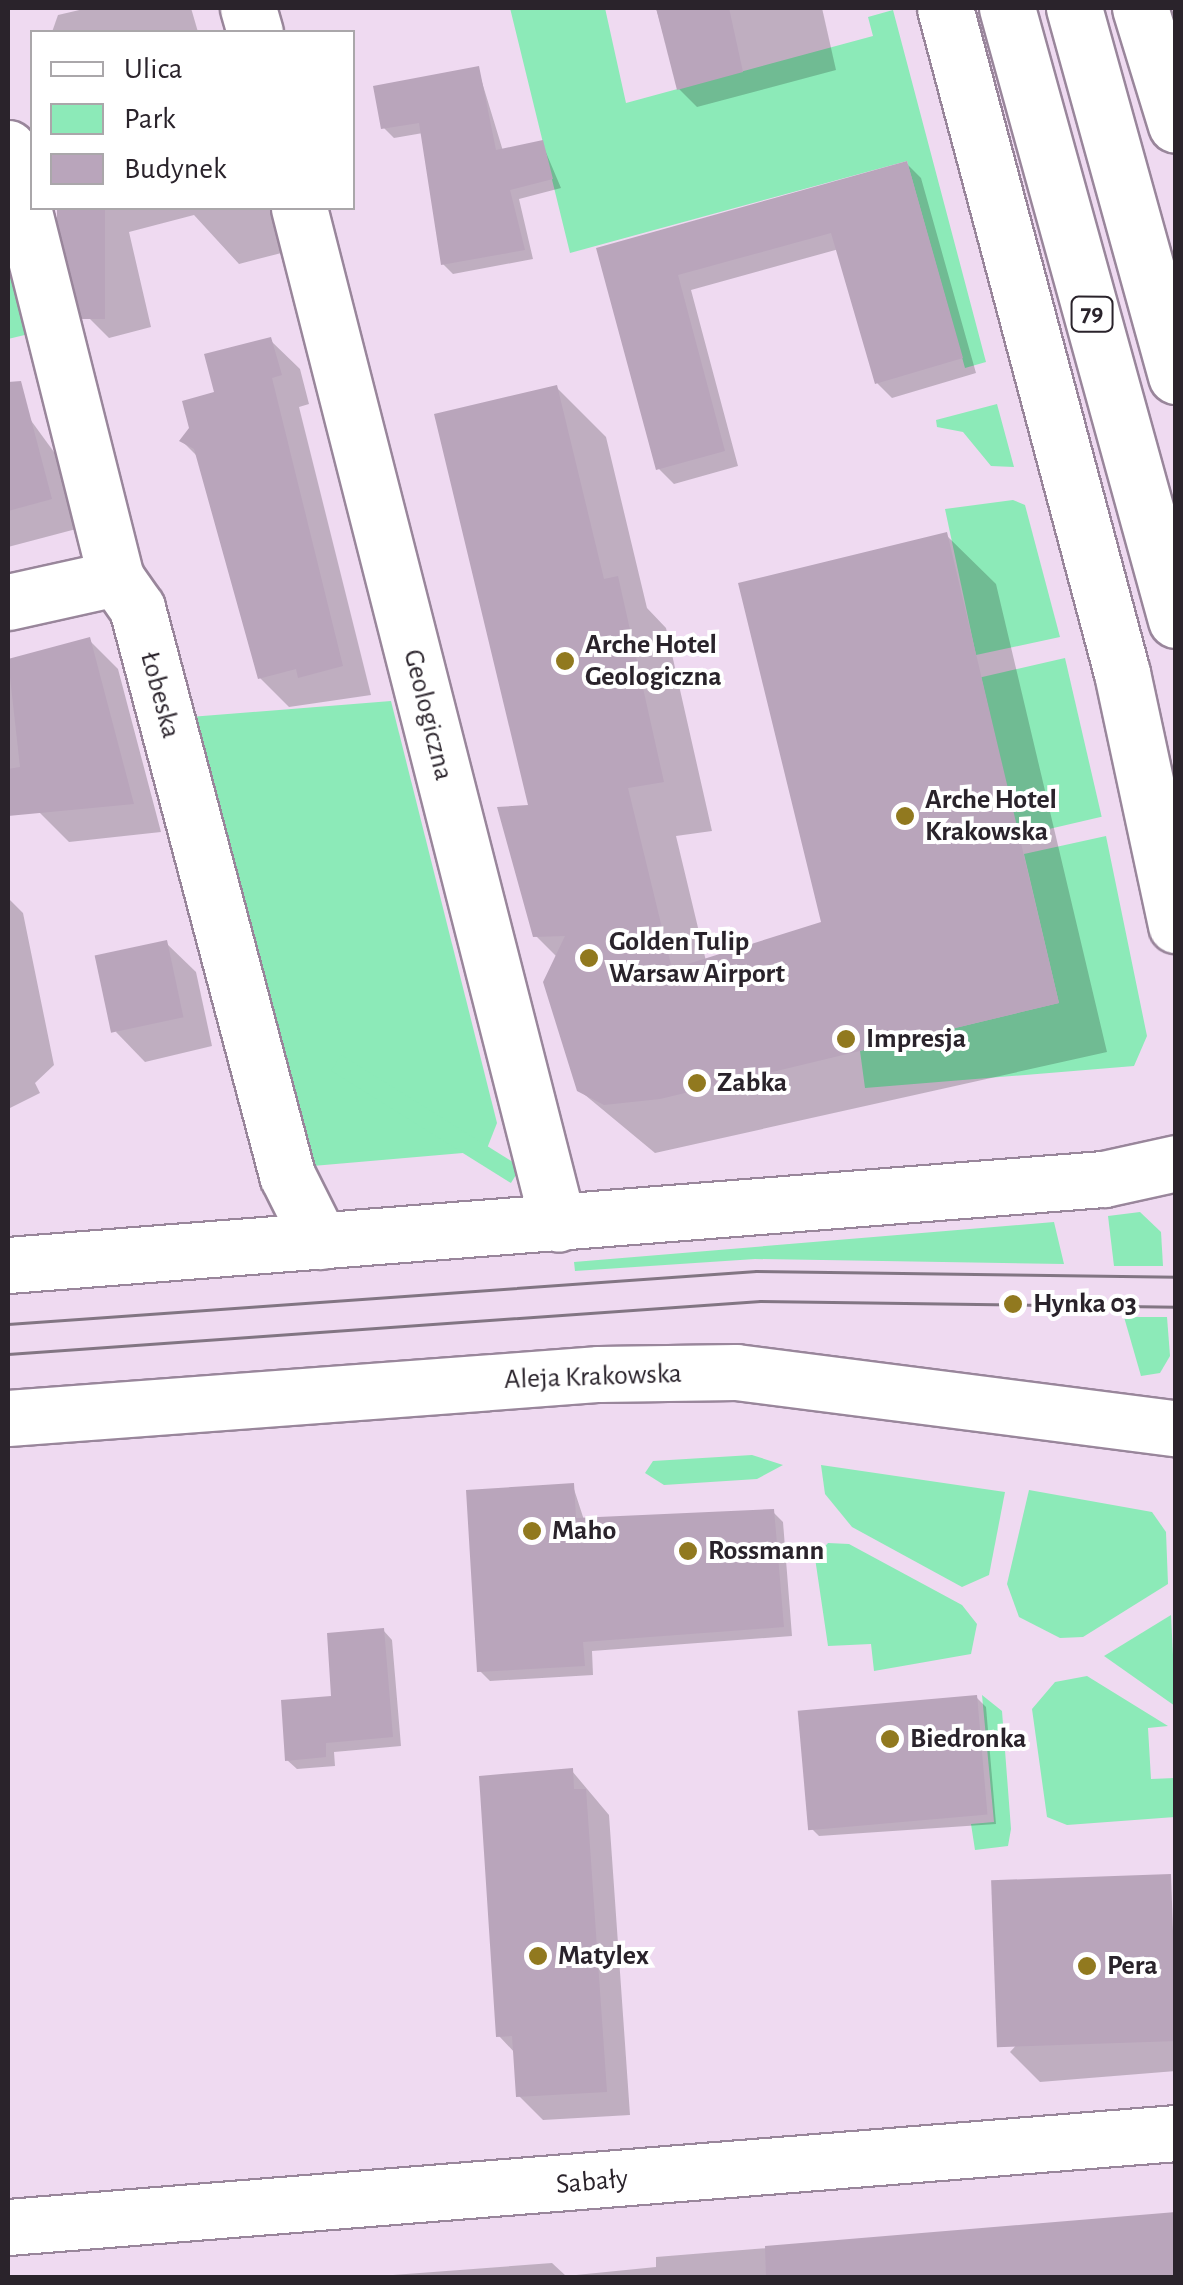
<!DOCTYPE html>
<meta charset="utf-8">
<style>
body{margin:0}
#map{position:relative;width:1183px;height:2285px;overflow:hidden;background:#efdaf1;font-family:"Alegreya Sans",sans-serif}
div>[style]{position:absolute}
.green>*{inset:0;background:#8ceab8;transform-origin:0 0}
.shadow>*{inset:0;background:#0003}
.building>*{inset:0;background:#b9a5bb;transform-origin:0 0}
.roads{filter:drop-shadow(2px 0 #99869b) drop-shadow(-2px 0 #99869b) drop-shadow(0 2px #99869b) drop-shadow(0 -2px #99869b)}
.minor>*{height:55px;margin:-27.5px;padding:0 27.5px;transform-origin:27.5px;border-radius:27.5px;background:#fff}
.secondary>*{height:55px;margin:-27.5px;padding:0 27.5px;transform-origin:27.5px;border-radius:27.5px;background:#fff}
.primary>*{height:55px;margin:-27.5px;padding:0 27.5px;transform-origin:27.5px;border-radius:27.5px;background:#fff}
.tram>*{height:2.5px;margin:-1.25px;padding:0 1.25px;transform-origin:1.25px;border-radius:1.25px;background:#827583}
.dots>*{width:28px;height:28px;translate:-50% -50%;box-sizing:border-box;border:5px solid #fff;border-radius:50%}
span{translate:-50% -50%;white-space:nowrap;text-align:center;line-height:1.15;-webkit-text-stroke:8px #fff;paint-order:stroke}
.shield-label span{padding:2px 8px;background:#fff;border:2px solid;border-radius:8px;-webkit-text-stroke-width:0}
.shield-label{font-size:25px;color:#2a232b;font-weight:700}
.poi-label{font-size:28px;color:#2a232b;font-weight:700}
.left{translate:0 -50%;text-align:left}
.street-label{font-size:28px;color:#2a232b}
.frame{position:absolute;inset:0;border:10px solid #2a232b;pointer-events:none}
.legend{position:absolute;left:30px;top:30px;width:325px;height:180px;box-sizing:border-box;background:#fff;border:2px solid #aaa7aa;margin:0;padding:12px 18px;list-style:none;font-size:30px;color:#2a232b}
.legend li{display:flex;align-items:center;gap:20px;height:50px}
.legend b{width:50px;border:2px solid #aaa7aa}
</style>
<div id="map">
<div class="green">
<i style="clip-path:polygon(510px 8px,605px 8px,626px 103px,873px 36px,868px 17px,893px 10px,986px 362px,965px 368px,907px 161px,570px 253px)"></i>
<i style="clip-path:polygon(8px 234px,33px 333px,8px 339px)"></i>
<i style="clip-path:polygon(997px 404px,1014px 467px,991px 466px,963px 432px,937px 427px,936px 420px)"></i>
<i style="clip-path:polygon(1013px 500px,1025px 505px,1060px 637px,976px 655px,945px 509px)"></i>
<i style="left:1065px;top:658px;width:163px;height:86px;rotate:77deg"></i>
<i style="clip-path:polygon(391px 701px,497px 1123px,486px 1151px,301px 1167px,190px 717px)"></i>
<i style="clip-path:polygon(1106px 836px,1147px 1036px,1134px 1066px,865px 1088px,860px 1051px,1059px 1003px,1024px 854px)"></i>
<i style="left:521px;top:1167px;width:19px;height:212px;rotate:122deg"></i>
<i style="clip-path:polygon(1140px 1212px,1161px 1232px,1163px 1266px,1114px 1266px,1108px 1216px)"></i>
<i style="clip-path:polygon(1054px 1222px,1064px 1264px,755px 1259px,575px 1271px,574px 1262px)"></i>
<i style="clip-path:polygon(1124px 1317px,1167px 1317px,1170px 1356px,1160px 1373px,1141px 1376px)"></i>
<i style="clip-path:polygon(752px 1455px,783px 1465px,757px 1479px,664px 1485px,645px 1473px,653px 1461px)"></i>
<i style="clip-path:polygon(821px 1465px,1005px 1492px,989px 1575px,962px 1587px,852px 1527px,825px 1494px)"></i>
<i style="clip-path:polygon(1029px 1490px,1152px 1512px,1166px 1532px,1168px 1584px,1083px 1637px,1060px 1638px,1019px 1617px,1007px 1584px)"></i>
<i style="clip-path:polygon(828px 1543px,849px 1544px,962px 1605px,977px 1624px,971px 1654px,874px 1671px,871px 1644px,828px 1646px,815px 1558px)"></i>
<i style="clip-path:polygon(1171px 1615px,1175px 1696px,1175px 1706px,1104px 1656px)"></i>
<i style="clip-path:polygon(1087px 1676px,1168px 1726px,1148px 1728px,1151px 1779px,1175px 1778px,1175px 1817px,1067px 1825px,1047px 1817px,1032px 1709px,1055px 1682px)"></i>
<i style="clip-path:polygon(982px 1695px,1002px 1711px,1011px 1829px,1008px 1846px,975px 1850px,971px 1824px,994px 1822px)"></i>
</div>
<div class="shadow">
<i style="clip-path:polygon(88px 8px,191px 8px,198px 32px,52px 32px,58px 15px)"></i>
<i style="clip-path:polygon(656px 8px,822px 8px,836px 70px,697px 107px,679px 89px)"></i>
<i style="clip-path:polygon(478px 69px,503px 151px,542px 143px,561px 188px,519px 199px,533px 259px,453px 274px,443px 264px,423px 133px,394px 138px,384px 128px)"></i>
<i style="clip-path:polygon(906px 163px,921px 178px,976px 373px,892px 398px,877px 383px,839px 249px,691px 290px,738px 466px,674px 484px,659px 469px,599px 250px)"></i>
<i style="clip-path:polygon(59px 208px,279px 208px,289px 251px,239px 264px,194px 215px,129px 232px,151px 327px,109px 338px,86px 315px)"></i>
<i style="clip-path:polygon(270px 340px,300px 369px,309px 404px,299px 407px,371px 695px,289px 707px,260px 678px,198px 457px,182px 441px)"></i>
<i style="clip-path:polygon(557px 388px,606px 437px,647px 608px,666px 628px,712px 831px,676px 836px,706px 961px,824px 923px,946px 535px,996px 584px,1107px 1052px,655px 1153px,579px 1090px,557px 957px,535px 935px,531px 807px)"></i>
<i style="clip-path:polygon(8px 389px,62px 463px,80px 528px,8px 547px)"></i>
<i style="clip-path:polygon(89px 640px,118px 669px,161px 832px,69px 842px,40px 813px,29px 775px,8px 780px,8px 661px)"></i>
<i style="clip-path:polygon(8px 898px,23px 913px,54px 1065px,35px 1083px,40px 1093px,8px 1109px)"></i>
<i style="clip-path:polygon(166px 943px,196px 972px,212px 1046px,145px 1062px,116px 1032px)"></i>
<i style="clip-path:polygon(573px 1486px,584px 1520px,773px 1512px,783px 1522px,792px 1636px,592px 1651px,593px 1675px,490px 1681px,480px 1671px)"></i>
<i style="clip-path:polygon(383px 1630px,392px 1640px,401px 1746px,334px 1752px,335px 1766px,297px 1769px,287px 1760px)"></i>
<i style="clip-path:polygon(976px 1697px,986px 1707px,996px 1824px,819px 1836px,809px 1826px)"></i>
<i style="clip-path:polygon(572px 1771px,609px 1815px,630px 2115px,543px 2120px,519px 2096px,516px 2054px,499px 2036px)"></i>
<i style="clip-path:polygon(1170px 1877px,1176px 2071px,1040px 2082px,1010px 2052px)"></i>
<i style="clip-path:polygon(1176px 2215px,1176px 2278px,366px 2277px,552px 2263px,566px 2276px,656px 2267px,656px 2257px)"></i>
</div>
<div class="building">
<i style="clip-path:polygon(656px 8px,729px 8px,743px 72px,677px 90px)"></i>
<i style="clip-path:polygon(479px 66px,496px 150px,543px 140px,553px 179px,510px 190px,525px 250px,441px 265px,419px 123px,381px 129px,373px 86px)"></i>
<i style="clip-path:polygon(907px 161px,963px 358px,875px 384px,831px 233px,678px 275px,725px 451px,656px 470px,596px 248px)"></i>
<i style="left:57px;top:208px;width:48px;height:111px"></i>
<i style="clip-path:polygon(271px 337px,282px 375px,272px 378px,343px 666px,298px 678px,296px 669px,258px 679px,194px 449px,179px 441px,189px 428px,182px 401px,214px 392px,204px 354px)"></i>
<i style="clip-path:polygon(21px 381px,52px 499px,8px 511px,8px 382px)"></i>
<i style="clip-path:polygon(557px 385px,604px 579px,618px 576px,664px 782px,628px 788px,672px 969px,821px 922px,738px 583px,947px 532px,1059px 1003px,660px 1099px,604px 1105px,577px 1091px,543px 982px,565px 936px,533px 937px,497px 807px,528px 805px,434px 414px)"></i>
<i style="clip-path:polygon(90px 637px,134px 804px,8px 816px,8px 769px,20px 767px,8px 659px)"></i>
<i style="left:167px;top:940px;width:79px;height:74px;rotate:78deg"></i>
<i style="clip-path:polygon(574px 1483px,576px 1518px,774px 1509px,784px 1627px,583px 1642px,585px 1666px,477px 1672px,466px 1490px)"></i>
<i style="clip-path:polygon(384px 1628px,393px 1737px,326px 1743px,326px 1757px,285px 1761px,281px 1700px,331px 1696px,327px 1633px)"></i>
<i style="left:977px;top:1695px;width:120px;height:180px;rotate:85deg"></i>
<i style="clip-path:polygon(573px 1768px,574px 1789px,586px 1789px,607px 2092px,516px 2097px,512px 2036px,496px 2037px,479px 1776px)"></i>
<i style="left:1171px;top:1874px;width:167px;height:180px;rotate:88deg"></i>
<i style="clip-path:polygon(1176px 2212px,1176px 2278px,766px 2278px,765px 2246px)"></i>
</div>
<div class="roads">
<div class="minor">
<i style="left:248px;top:8px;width:25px;rotate:74deg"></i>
<i style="left:8px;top:148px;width:443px;rotate:75.9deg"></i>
<i style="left:116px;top:578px;width:37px;rotate:55deg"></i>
<i style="left:137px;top:608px;width:587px;rotate:75.18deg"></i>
<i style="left:287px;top:1175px;width:74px;rotate:63.4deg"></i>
<i style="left:299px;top:208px;width:1048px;rotate:75.69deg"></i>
<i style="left:8px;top:602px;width:111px;rotate:-12.5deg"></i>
<i style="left:8px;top:2227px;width:1172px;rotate:-4.6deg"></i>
</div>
<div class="secondary">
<i style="left:8px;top:1265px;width:1099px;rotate:-4.49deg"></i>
<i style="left:1104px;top:1179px;width:74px;rotate:-12.5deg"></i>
<i style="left:8px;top:1418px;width:593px;rotate:-4.26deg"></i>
<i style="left:599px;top:1374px;width:137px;rotate:-0.8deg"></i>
<i style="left:736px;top:1372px;width:444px;rotate:7.3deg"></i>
</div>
<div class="primary">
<i style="left:945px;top:8px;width:688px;rotate:75.1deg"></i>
<i style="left:1122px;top:673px;width:258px;rotate:77.9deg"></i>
<i style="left:1007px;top:8px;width:635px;rotate:74.56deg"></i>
<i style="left:1074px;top:8px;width:382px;rotate:74.5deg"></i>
<i style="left:1140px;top:8px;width:122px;rotate:72.9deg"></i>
</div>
</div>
<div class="tram">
<i style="left:8px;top:1324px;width:750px;rotate:-4.05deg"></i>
<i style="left:756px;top:1271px;width:420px;rotate:0.8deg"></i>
<i style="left:8px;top:1354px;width:754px;rotate:-4.03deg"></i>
<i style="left:760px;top:1301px;width:416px;rotate:0.8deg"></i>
</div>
<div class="dots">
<i style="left:565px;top:661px;background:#91791f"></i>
<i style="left:905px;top:816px;background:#91791f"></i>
<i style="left:589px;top:958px;background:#91791f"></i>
<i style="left:846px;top:1039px;background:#91791f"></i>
<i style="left:697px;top:1083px;background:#91791f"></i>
<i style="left:1013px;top:1304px;background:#91791f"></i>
<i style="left:532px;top:1531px;background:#91791f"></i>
<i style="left:688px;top:1551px;background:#91791f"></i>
<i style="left:890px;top:1739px;background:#91791f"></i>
<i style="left:538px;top:1956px;background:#91791f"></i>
<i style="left:1087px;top:1966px;background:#91791f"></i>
</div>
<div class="shield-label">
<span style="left:1092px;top:314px">79</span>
</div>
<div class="poi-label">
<span class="left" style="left:585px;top:661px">Arche Hotel<br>Geologiczna</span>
<span class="left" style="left:925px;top:816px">Arche Hotel<br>Krakowska</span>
<span class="left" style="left:609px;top:958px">Golden Tulip<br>Warsaw Airport</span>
<span class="left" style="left:866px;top:1039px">Impresja</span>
<span class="left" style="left:717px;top:1083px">Zabka</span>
<span class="left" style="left:1033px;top:1304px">Hynka 03</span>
<span class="left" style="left:552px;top:1531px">Maho</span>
<span class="left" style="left:708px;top:1551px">Rossmann</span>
<span class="left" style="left:910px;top:1739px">Biedronka</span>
<span class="left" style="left:558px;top:1956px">Matylex</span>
<span class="left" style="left:1107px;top:1966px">Pera</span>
</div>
<div class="street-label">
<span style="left:160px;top:695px;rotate:75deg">Łobeska</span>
<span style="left:428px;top:715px;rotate:76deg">Geologiczna</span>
<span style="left:593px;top:1377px;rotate:-2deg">Aleja Krakowska</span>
<span style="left:592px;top:2182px;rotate:-5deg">Sabały</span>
</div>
<div class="frame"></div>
<ul class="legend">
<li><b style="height:12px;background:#fff"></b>Ulica</li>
<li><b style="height:28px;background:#8ceab8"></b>Park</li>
<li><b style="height:28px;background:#b9a5bb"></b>Budynek</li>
</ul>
</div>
